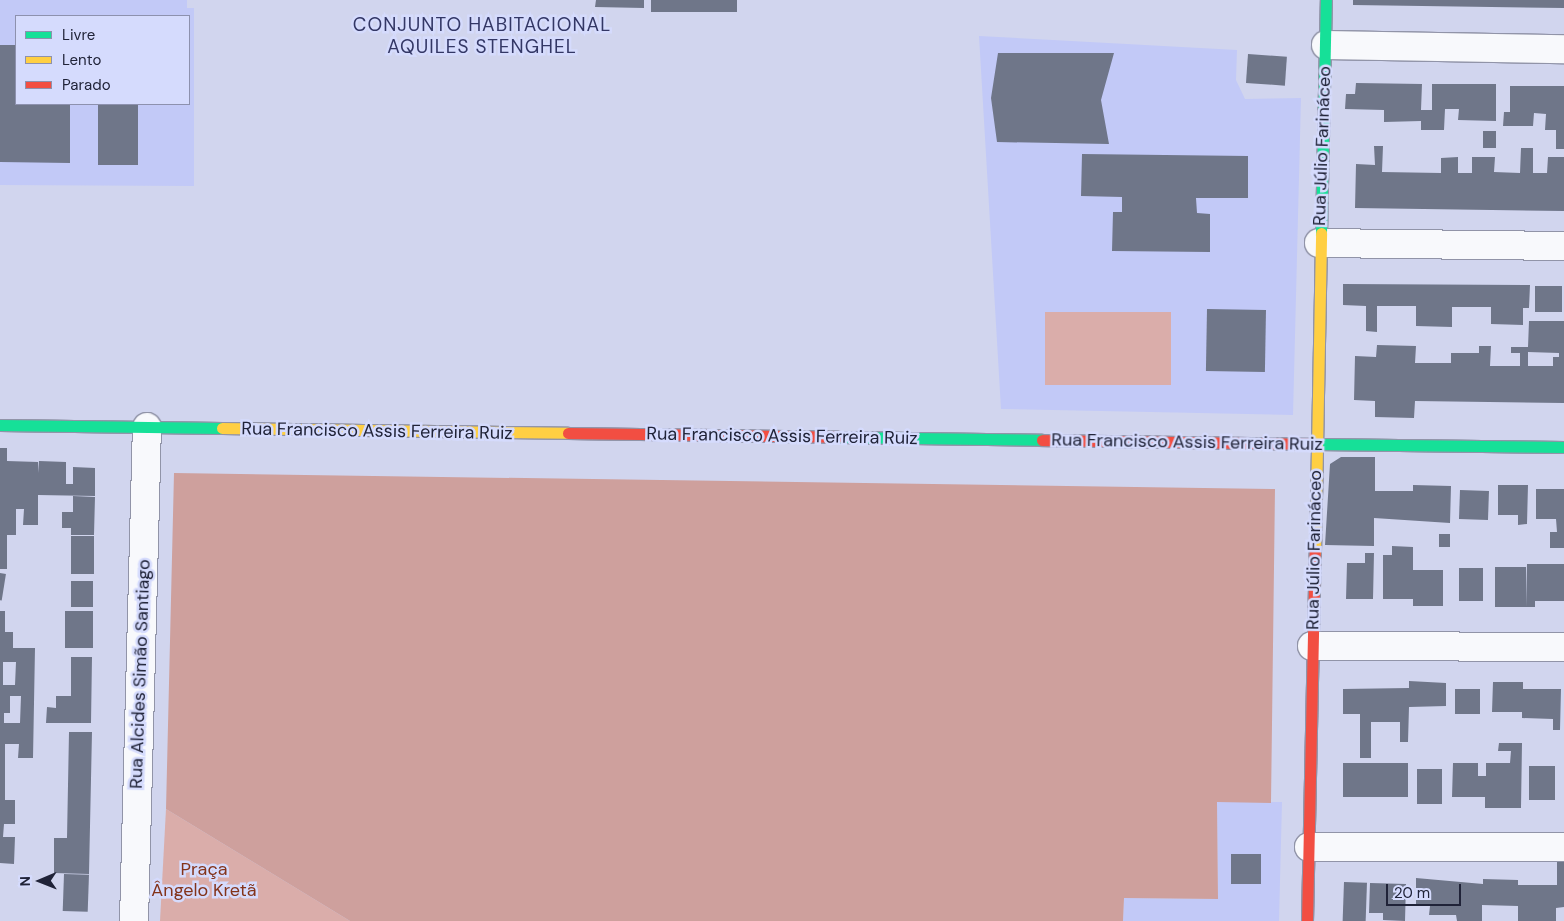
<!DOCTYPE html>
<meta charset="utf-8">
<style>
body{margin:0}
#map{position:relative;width:1564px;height:921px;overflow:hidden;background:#d1d5ee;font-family:"DM Sans",sans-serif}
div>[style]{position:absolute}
.built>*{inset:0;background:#c2c9f7}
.green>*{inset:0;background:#daadaa;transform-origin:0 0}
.forest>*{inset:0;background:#cea09d}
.building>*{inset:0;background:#6f7689;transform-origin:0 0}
.roads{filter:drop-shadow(1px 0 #9194a8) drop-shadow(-1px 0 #9194a8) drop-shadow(0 1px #9194a8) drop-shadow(0 -1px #9194a8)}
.street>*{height:28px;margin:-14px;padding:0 14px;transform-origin:14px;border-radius:14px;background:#f8f9fc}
.fast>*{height:11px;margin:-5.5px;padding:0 5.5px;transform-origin:5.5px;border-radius:5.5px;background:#16e098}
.slow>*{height:11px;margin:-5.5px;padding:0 5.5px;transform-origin:5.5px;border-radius:5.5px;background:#ffcf43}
.jam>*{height:11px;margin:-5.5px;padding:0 5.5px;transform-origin:5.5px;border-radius:5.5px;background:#f24e42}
span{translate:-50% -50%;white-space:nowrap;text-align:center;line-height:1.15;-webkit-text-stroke:5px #d5dbfd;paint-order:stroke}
.street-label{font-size:18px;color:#202338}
.park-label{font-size:18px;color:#83331a}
.neighbourhood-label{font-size:19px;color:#333765;letter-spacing:1px}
.legend{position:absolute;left:15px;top:15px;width:175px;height:90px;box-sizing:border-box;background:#d5dbfd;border:1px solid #8d91ae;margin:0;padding:6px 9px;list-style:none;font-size:15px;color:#202338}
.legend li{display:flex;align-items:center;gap:10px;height:25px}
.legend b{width:25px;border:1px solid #8d91ae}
.north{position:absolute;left:15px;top:856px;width:50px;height:50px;-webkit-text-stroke:4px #d5dbfd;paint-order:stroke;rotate:269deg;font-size:14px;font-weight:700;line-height:20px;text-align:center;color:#202338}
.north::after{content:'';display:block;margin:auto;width:18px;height:22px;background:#202338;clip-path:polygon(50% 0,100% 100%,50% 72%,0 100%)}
.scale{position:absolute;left:1386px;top:884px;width:75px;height:22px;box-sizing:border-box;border:2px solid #202338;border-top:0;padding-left:6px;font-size:15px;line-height:18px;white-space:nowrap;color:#202338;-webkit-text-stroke:4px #d5dbfd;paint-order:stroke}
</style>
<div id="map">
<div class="built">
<i style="clip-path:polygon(evenodd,0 0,187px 0,187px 8px,194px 8px,194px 186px,0 185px,0 0,16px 16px,189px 16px,189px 104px,16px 104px,16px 16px)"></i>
<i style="clip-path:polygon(979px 36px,1237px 50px,1236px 80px,1245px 99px,1301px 98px,1293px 415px,1001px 409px)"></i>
<i style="clip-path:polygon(1217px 802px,1282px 802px,1279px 921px,1123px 921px,1124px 898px,1218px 899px)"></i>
</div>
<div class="green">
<i style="left:1045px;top:312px;width:126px;height:73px"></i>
<i style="clip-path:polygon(166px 809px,350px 921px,160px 921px)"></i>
</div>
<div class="forest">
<i style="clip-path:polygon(174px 473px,1275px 489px,1271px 803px,1217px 802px,1218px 899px,1124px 898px,1123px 921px,350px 921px,166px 809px)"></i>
</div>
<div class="building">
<i style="clip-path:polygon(596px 0,644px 0,644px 8px,595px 7px)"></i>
<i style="left:651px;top:0;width:86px;height:12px"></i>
<i style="clip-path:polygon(1353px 0,1564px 0,1564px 8px,1353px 5px)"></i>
<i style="clip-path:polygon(0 45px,16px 45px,16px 104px,70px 104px,70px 163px,0 162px)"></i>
<i style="clip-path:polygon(998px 53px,1114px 53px,1101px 100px,1109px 144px,997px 142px,991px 98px)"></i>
<i style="left:1248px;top:54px;width:39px;height:29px;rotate:4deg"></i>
<i style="clip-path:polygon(1356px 83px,1422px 84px,1421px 110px,1432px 110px,1432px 84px,1496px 84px,1496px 121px,1458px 120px,1459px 109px,1445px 109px,1444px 130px,1421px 130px,1421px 121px,1384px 122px,1384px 110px,1345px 109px,1346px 94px,1355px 94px)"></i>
<i style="clip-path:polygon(1510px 86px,1564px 86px,1564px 149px,1556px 149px,1556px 130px,1545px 130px,1546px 114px,1534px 113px,1533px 126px,1503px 126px,1504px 112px,1510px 112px)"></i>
<i style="left:98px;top:104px;width:40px;height:61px"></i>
<i style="left:1483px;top:131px;width:13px;height:17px"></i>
<i style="clip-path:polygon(1374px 146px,1383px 146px,1382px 172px,1441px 173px,1441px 158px,1458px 157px,1458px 173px,1472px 173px,1472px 157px,1495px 157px,1494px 172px,1520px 173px,1521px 148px,1533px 148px,1533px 173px,1547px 173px,1548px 157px,1564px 157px,1564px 211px,1355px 208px,1356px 164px,1375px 165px)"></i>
<i style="clip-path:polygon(1082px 154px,1248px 156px,1248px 198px,1196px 198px,1197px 213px,1210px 214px,1210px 252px,1112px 251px,1113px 212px,1122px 212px,1122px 197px,1081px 196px)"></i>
<i style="clip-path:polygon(1343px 284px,1530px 285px,1529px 308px,1523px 308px,1523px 325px,1491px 324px,1491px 307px,1452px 307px,1452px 327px,1416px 326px,1416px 306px,1377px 306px,1377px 332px,1366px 331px,1366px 306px,1343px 305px)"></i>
<i style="left:1535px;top:286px;width:27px;height:26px"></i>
<i style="left:1207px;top:309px;width:59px;height:62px;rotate:1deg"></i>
<i style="clip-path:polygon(evenodd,1529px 321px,1564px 321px,1564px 403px,1415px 401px,1414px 418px,1375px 417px,1375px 401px,1354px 400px,1355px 356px,1376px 357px,1377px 345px,1416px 346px,1415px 363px,1451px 363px,1451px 353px,1479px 353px,1479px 346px,1491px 346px,1490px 366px,1520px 366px,1520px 353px,1511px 353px,1511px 347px,1528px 347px,1529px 321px,1528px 352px,1559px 353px,1559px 357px,1553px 357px,1553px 366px,1528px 366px,1528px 352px)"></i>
<i style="clip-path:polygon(0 448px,7px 448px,7px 461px,38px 462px,38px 473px,39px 461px,66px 462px,66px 484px,73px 484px,73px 467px,95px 468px,95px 496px,38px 495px,38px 525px,23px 525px,24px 509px,16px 509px,16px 535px,7px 535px,7px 569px,0 569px)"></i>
<i style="clip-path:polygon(1341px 457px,1375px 457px,1375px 491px,1413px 491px,1413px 485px,1451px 486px,1450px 523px,1374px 518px,1374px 546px,1325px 545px,1330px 464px)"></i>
<i style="clip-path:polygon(1498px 485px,1528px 485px,1527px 524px,1518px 525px,1518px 515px,1498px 515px)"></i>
<i style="clip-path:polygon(1536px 489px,1564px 489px,1564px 548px,1550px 548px,1550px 532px,1557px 532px,1556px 519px,1536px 519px)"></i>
<i style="left:1460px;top:490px;width:29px;height:29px;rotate:2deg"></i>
<i style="clip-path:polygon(73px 496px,95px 497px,94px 535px,71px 535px,71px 528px,62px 528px,62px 512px,73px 512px)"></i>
<i style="left:1439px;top:534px;width:11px;height:13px"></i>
<i style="left:71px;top:536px;width:23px;height:38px"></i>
<i style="clip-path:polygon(1392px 546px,1413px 547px,1413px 570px,1443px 570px,1443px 606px,1413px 606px,1413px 599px,1383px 599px,1383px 555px,1392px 555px)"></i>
<i style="clip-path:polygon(1365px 553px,1374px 553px,1373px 599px,1346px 599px,1347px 563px,1365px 563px)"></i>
<i style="clip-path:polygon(1527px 564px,1564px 564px,1564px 601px,1535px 601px,1535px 607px,1526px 607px)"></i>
<i style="left:1495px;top:567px;width:31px;height:40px"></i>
<i style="left:1459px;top:568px;width:24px;height:33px"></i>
<i style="left:0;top:573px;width:6px;height:27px;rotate:9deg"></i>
<i style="left:71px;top:581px;width:22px;height:26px"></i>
<i style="clip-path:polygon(evenodd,0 611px,5px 611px,5px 632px,13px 632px,13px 648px,35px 648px,33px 758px,18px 758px,19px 744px,5px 744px,5px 800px,15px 800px,15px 824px,4px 824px,3px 837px,15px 837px,14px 864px,0 863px,0 611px,3px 662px,16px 662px,15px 685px,3px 685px,3px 662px,0 611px,10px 696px,21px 696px,20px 723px,4px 723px,4px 713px,10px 713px,10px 696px)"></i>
<i style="left:65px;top:611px;width:28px;height:37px"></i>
<i style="clip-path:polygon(71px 657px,92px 657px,91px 723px,46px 723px,47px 707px,56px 708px,56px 696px,71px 696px)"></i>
<i style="clip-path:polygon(1409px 681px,1446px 683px,1446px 706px,1409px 707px,1408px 742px,1400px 742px,1400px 722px,1371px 722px,1371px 758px,1360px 758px,1360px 714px,1343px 714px,1343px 689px,1409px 688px)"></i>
<i style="clip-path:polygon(1493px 682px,1523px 682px,1523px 689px,1561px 689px,1560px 730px,1553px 730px,1553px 719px,1522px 718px,1522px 712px,1492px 712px)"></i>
<i style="left:1455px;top:689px;width:25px;height:25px"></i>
<i style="clip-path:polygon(69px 732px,92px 732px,89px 874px,54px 873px,54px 838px,67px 838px)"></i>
<i style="clip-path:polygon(1499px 743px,1522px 743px,1521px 808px,1485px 808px,1485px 797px,1452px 797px,1453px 763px,1478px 763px,1478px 776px,1486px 776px,1486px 763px,1510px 763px,1511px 751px,1498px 751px)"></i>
<i style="left:1343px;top:763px;width:65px;height:34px"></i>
<i style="left:1529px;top:766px;width:26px;height:34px"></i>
<i style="left:1417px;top:769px;width:25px;height:35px"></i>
<i style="left:1231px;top:854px;width:30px;height:30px"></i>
<i style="clip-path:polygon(1557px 861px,1564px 861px,1564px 907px,1556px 908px,1556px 921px,1518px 921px,1518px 906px,1482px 905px,1482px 921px,1457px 921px,1456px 915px,1429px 915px,1430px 906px,1416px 906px,1416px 878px,1483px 884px,1483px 879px,1518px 880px,1518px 885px,1557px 885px)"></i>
<i style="left:64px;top:874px;width:25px;height:37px;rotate:2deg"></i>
<i style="left:1344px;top:882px;width:23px;height:39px;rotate:2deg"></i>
<i style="clip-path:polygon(1370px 883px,1406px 884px,1405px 921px,1383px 920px,1383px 913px,1369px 913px)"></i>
</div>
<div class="roads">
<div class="street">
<i style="left:1326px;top:45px;width:238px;rotate:1deg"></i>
<i style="left:1319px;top:243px;width:245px;rotate:0.7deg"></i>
<i style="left:1312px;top:646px;width:252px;rotate:0.2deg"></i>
<i style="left:1309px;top:847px;width:255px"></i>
<i style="left:134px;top:921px;width:494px;rotate:-88.5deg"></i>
</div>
<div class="fast">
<i style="left:1321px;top:233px;width:233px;rotate:-88.8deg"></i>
<i style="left:0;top:425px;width:222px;rotate:0.8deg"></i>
<i style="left:838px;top:437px;width:204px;rotate:0.8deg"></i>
<i style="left:1316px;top:444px;width:248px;rotate:0.7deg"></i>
</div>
<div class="slow">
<i style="left:222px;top:428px;width:346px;rotate:0.8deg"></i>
<i style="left:1315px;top:552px;width:319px;rotate:-88.9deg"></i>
</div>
<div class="jam">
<i style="left:568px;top:433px;width:270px;rotate:0.8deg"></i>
<i style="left:1042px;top:440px;width:274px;rotate:0.8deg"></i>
<i style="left:1307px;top:921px;width:369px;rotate:-88.8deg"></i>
</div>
</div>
<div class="street-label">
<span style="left:1322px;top:146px;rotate:-88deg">Rua Júlio Farináceo</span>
<span style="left:377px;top:431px;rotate:1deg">Rua Francisco Assis Ferreira Ruiz</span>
<span style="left:782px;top:436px;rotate:1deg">Rua Francisco Assis Ferreira Ruiz</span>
<span style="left:1187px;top:442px;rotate:1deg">Rua Francisco Assis Ferreira Ruiz</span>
<span style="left:1314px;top:550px;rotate:-89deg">Rua Júlio Farináceo</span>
<span style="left:140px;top:674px;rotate:-88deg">Rua Alcides Simão Santiago</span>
</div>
<div class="park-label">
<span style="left:204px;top:880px">Praça<br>Ângelo Kretã</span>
</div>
<div class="neighbourhood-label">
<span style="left:482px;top:36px">CONJUNTO HABITACIONAL<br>AQUILES STENGHEL</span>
</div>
<ul class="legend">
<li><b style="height:6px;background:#16e098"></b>Livre</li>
<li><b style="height:6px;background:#ffcf43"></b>Lento</li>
<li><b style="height:6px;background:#f24e42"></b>Parado</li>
</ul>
<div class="north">N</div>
<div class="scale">20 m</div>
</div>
